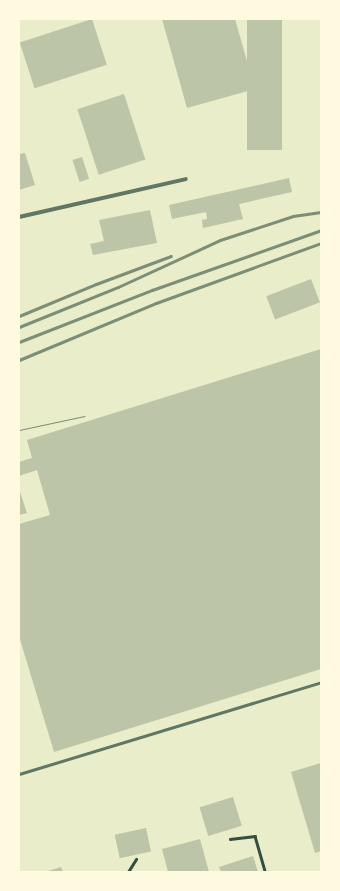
<!DOCTYPE html>
<style>
body{margin:0}
#map{position:relative;width:340px;height:891px;overflow:hidden;background:#e9edc9;font-family:"PT Sans Narrow",sans-serif}
div>[style]{position:absolute}
.building>*{inset:0;background:#bcc5a7;transform-origin:0 0}
.path>*{height:2.5px;margin:-1.25px;padding:0 1.25px;transform-origin:1.25px;border-radius:1.25px;background:#344e41}
.service>*{height:3px;margin:-1.5px;padding:0 1.5px;transform-origin:1.5px;border-radius:1.5px;background:#617663}
.minor>*{height:4px;margin:-2px;padding:0 2px;transform-origin:2px;border-radius:2px;background:#617663}
.tram>*{height:1px;margin:-0.5px;padding:0 0.5px;transform-origin:0.5px;border-radius:0.5px;background:#7c8e77}
.rail>*{height:3px;margin:-1.5px;padding:0 1.5px;transform-origin:1.5px;border-radius:1.5px;background:#7c8e77}
span{translate:-50% -50%;white-space:nowrap;text-align:center;line-height:1.15;-webkit-text-stroke:3.5px #fefae0;paint-order:stroke}
.frame{position:absolute;inset:0;border:20px solid #fefae0;pointer-events:none}
</style>
<div id="map">
<div class="building">
<i style="left:92px;top:19px;width:48px;height:76px;rotate:72deg"></i>
<i style="clip-path:polygon(162px 19px,235px 19px,255px 89px,187px 108px)"></i>
<i style="left:247px;top:19px;width:35px;height:131px"></i>
<i style="left:124px;top:94px;width:69px;height:49px;rotate:72deg"></i>
<i style="clip-path:polygon(25px 153px,35px 185px,19px 190px,19px 154px)"></i>
<i style="left:82px;top:157px;width:23px;height:10px;rotate:72deg"></i>
<i style="clip-path:polygon(289px 178px,292px 192px,239px 204px,243px 219px,203px 228px,202px 220px,207px 219px,206px 212px,172px 219px,169px 205px)"></i>
<i style="clip-path:polygon(150px 210px,157px 243px,93px 255px,90px 244px,104px 241px,99px 220px)"></i>
<i style="left:311px;top:279px;width:25px;height:48px;rotate:69deg"></i>
<i style="clip-path:polygon(321px 349px,321px 669px,54px 752px,19px 636px,19px 524px,50px 515px,37px 470px,19px 476px,19px 462px,32px 458px,27px 440px)"></i>
<i style="clip-path:polygon(19px 489px,27px 513px,19px 515px)"></i>
<i style="clip-path:polygon(321px 763px,321px 851px,315px 853px,291px 772px)"></i>
<i style="left:233px;top:797px;width:30px;height:35px;rotate:73deg"></i>
<i style="left:146px;top:828px;width:24px;height:32px;rotate:78deg"></i>
<i style="clip-path:polygon(200px 839px,209px 872px,168px 872px,162px 849px)"></i>
<i style="clip-path:polygon(253px 856px,258px 872px,221px 872px,219px 867px)"></i>
<i style="clip-path:polygon(61px 867px,63px 872px,45px 872px)"></i>
</div>
<div class="path">
<i style="left:230px;top:839px;width:25px;rotate:-7deg"></i>
<i style="left:255px;top:836px;width:37px;rotate:74deg"></i>
<i style="left:128px;top:872px;width:15px;rotate:-58deg"></i>
</div>
<div class="service">
<i style="left:19px;top:774px;width:316px;rotate:-16.9deg"></i>
</div>
<div class="minor">
<i style="left:19px;top:217px;width:171px;rotate:-12.8deg"></i>
</div>
<div class="tram">
<i style="left:19px;top:430px;width:67px;rotate:-12deg"></i>
</div>
<div class="rail">
<i style="left:19px;top:316px;width:83px;rotate:-22.6deg"></i>
<i style="left:96px;top:284px;width:80px;rotate:-20.5deg"></i>
<i style="left:19px;top:327px;width:107px;rotate:-22deg"></i>
<i style="left:118px;top:287px;width:112px;rotate:-24.7deg"></i>
<i style="left:220px;top:240px;width:77px;rotate:-18.2deg"></i>
<i style="left:293px;top:216px;width:28px;rotate:-8deg"></i>
<i style="left:19px;top:342px;width:143px;rotate:-21.4deg"></i>
<i style="left:152px;top:290px;width:179px;rotate:-19.5deg"></i>
<i style="left:19px;top:360px;width:148px;rotate:-22.6deg"></i>
<i style="left:156px;top:303px;width:176px;rotate:-20deg"></i>
</div>
<div class="frame"></div>
</div>
